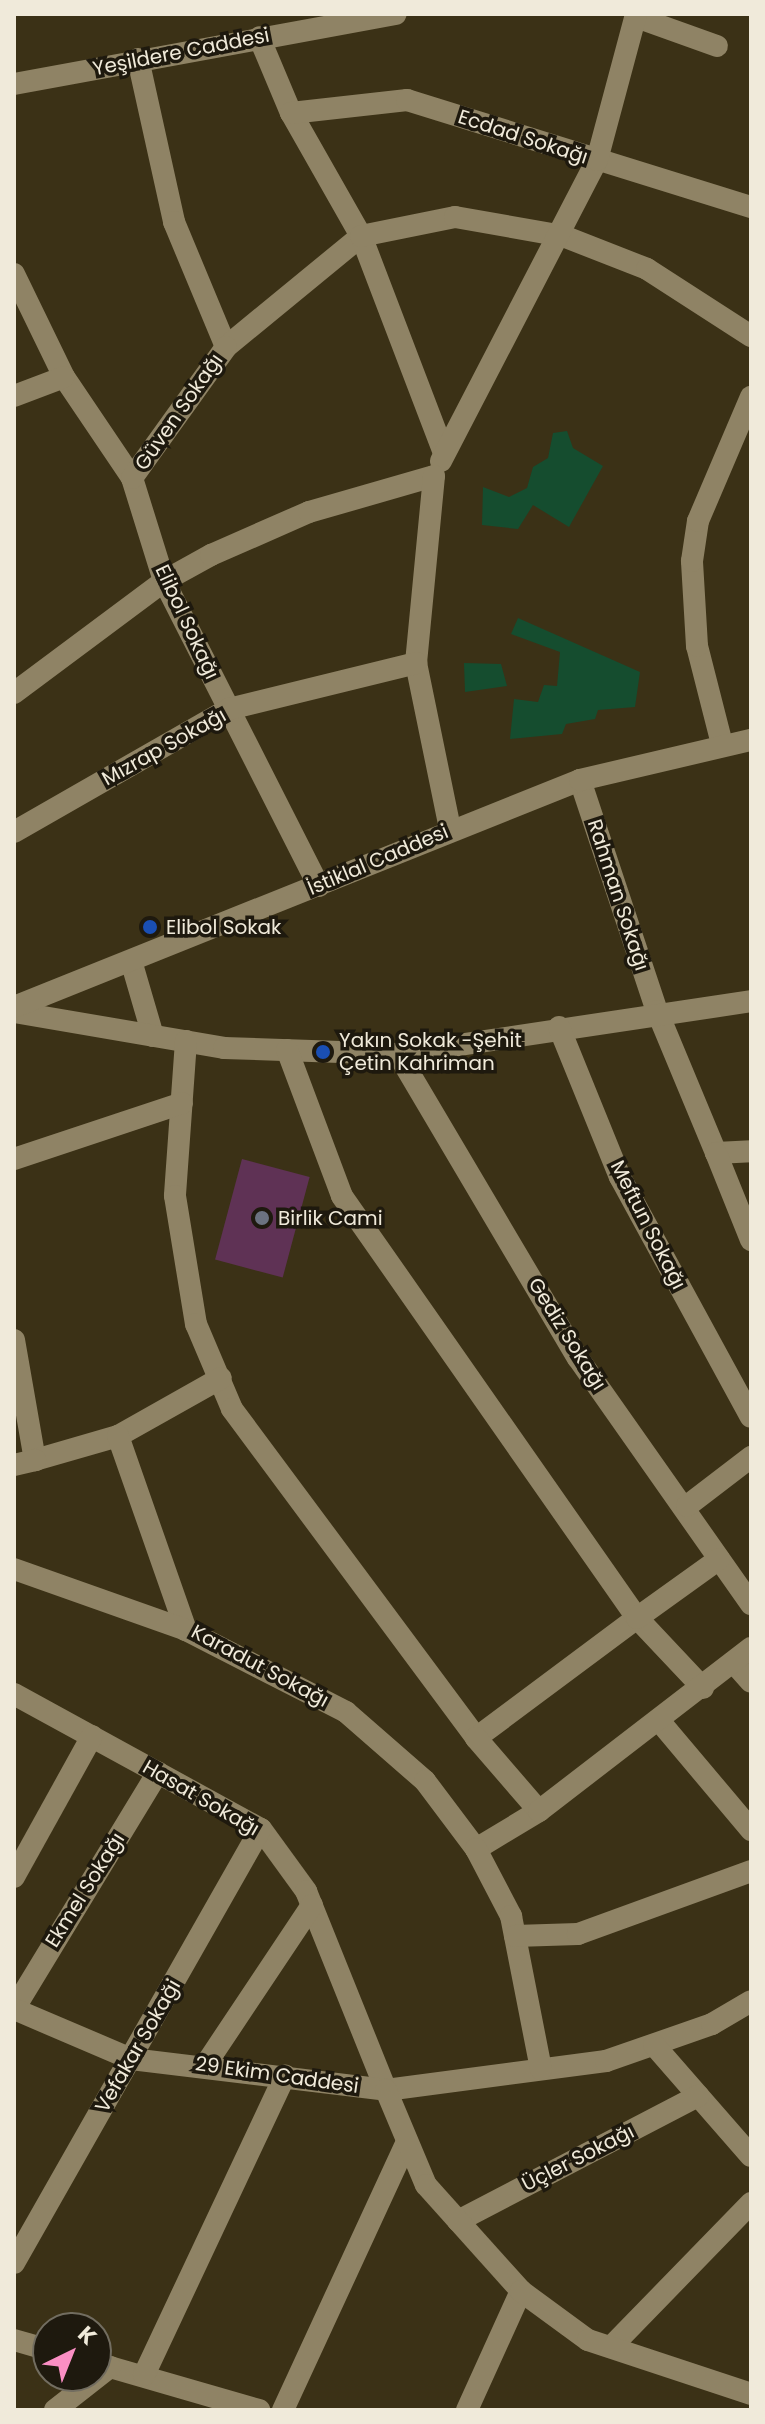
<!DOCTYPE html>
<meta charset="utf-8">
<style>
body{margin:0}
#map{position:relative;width:765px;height:2424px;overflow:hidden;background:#3b3116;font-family:Poppins,sans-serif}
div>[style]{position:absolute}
.green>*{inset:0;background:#154d2f}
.building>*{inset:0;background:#5f3255;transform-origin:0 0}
.minor>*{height:22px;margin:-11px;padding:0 11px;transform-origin:11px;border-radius:11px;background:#8f8365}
.tertiary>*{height:22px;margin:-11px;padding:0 11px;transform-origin:11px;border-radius:11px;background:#8f8365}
.dots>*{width:22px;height:22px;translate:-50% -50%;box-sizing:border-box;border:4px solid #1e190e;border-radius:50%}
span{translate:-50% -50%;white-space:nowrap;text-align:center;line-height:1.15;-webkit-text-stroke:7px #1e190e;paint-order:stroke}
.street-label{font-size:20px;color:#f0eada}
.poi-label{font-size:20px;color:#f0eada}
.left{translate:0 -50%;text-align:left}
.frame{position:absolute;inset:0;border:16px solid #f0eada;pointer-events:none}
.north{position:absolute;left:32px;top:2312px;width:80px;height:80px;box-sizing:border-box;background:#1e190e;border:2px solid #726d60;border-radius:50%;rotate:43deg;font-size:22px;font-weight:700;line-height:32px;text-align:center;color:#f0eada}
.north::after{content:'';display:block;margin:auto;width:28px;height:36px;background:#fb8fc4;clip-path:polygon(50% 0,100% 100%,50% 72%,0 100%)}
</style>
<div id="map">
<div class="green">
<i style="clip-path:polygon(567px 431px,573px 448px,603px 466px,569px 527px,533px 505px,518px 529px,482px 525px,483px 487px,509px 497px,527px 488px,533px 467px,548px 458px,553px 433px)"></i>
<i style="clip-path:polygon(518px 618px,640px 672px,635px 707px,598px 710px,595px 719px,566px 724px,562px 734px,510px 739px,514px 699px,538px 702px,544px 685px,557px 686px,560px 652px,511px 634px)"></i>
<i style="clip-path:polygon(464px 663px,501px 664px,507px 686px,465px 692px)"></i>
</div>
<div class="building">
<i style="left:242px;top:1159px;width:70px;height:104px;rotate:15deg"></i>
</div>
<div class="minor">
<i style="left:636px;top:17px;width:86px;rotate:19.7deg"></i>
<i style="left:138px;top:59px;width:167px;rotate:77.5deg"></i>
<i style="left:174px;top:222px;width:135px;rotate:67.4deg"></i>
<i style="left:226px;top:347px;width:175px;rotate:-39.4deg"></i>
<i style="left:361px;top:236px;width:142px;rotate:-119.6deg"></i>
<i style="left:291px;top:113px;width:82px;rotate:-112.8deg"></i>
<i style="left:291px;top:113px;width:117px;rotate:-6.4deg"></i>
<i style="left:407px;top:100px;width:360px;rotate:17.3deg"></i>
<i style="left:14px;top:274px;width:114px;rotate:64.1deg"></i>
<i style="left:64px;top:377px;width:122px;rotate:56deg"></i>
<i style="left:132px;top:478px;width:108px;rotate:72.7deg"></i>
<i style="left:164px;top:581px;width:342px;rotate:63.1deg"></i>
<i style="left:14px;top:396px;width:53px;rotate:-20.8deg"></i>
<i style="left:444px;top:453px;width:232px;rotate:-110.9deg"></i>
<i style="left:361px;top:236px;width:96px;rotate:-11.4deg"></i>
<i style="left:455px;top:217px;width:110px;rotate:10deg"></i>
<i style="left:563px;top:236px;width:90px;rotate:21.4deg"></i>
<i style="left:647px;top:269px;width:124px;rotate:32.8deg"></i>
<i style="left:441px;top:461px;width:339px;rotate:-62.6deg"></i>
<i style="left:597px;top:160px;width:151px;rotate:-75deg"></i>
<i style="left:132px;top:478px;width:161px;rotate:-54.3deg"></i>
<i style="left:14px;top:693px;width:187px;rotate:-36.7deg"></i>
<i style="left:164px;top:581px;width:54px;rotate:-29deg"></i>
<i style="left:211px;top:555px;width:107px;rotate:-23.7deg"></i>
<i style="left:309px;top:512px;width:130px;rotate:-16.1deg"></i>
<i style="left:434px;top:476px;width:188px;rotate:95.5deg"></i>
<i style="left:416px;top:663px;width:169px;rotate:78.4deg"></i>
<i style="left:722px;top:744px;width:101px;rotate:-104.3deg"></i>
<i style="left:697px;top:646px;width:85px;rotate:-93.4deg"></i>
<i style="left:692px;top:561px;width:40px;rotate:-81.5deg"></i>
<i style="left:698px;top:521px;width:135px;rotate:-66.9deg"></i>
<i style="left:580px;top:780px;width:243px;rotate:71.6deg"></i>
<i style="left:657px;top:1011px;width:154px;rotate:67.4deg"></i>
<i style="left:716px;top:1153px;width:35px;rotate:-3deg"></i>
<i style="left:14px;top:832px;width:248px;rotate:-29.8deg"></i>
<i style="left:229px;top:709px;width:193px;rotate:-13.8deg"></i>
<i style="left:132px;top:964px;width:75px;rotate:73.7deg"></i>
<i style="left:14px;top:1012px;width:213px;rotate:9.7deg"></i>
<i style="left:224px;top:1048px;width:174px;rotate:2deg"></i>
<i style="left:398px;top:1054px;width:357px;rotate:-8.5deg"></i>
<i style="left:559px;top:1027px;width:162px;rotate:67.9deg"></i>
<i style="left:620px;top:1177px;width:273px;rotate:61.4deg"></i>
<i style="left:186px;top:1041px;width:155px;rotate:94.1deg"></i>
<i style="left:175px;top:1196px;width:130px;rotate:80.7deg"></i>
<i style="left:196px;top:1324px;width:92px;rotate:67deg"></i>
<i style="left:232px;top:1409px;width:410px;rotate:53.4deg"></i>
<i style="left:476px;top:1738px;width:201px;rotate:-36.7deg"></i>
<i style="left:637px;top:1618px;width:515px;rotate:-124.96deg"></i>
<i style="left:342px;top:1196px;width:156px;rotate:-110.6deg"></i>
<i style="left:398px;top:1054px;width:353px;rotate:59.4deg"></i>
<i style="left:578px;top:1358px;width:301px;rotate:54.9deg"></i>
<i style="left:716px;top:1153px;width:94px;rotate:68.1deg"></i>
<i style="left:14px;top:1159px;width:177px;rotate:-18.4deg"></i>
<i style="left:14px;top:1340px;width:122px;rotate:80.1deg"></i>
<i style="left:35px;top:1460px;width:86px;rotate:-16.1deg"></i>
<i style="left:118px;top:1436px;width:118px;rotate:-29.4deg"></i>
<i style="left:118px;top:1436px;width:206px;rotate:70.7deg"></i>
<i style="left:186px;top:1630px;width:180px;rotate:27.1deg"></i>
<i style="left:346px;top:1712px;width:105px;rotate:41.1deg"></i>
<i style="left:425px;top:1781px;width:85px;rotate:53.1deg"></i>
<i style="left:476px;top:1849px;width:74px;rotate:-31.1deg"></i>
<i style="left:14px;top:1465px;width:22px;rotate:-13deg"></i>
<i style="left:687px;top:1506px;width:81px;rotate:-37.4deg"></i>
<i style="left:14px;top:1569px;width:182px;rotate:19.5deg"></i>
<i style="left:734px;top:1663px;width:25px;rotate:48deg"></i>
<i style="left:703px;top:1688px;width:96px;rotate:-133.3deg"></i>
<i style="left:637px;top:1618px;width:101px;rotate:-35.7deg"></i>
<i style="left:14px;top:1694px;width:281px;rotate:28.7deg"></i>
<i style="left:261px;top:1829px;width:77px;rotate:54deg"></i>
<i style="left:306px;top:1891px;width:214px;rotate:68.1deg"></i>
<i style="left:386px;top:2090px;width:222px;rotate:-7.5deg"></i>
<i style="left:606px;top:2061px;width:112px;rotate:-19.2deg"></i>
<i style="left:712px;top:2024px;width:45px;rotate:-30.5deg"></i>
<i style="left:661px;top:1723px;width:140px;rotate:49.9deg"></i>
<i style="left:476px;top:1738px;width:96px;rotate:49.2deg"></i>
<i style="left:539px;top:1811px;width:267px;rotate:-37.6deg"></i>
<i style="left:476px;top:1849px;width:76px;rotate:62.4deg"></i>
<i style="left:511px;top:1916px;width:156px;rotate:78.9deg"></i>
<i style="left:14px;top:1877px;width:161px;rotate:-61deg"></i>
<i style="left:515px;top:1936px;width:63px;rotate:-1.8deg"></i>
<i style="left:578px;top:1934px;width:184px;rotate:-20deg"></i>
<i style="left:14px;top:2009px;width:277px;rotate:-58.7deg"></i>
<i style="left:654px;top:2045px;width:147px;rotate:48.9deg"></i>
<i style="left:206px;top:2064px;width:191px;rotate:-56.3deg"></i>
<i style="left:458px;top:2221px;width:271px;rotate:-27.5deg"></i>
<i style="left:14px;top:2263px;width:499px;rotate:-60.4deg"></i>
<i style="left:14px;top:2340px;width:35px;rotate:16deg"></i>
<i style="left:611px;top:2347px;width:201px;rotate:-45.8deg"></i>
<i style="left:96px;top:2363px;width:170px;rotate:16.1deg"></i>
<i style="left:144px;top:2375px;width:331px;rotate:-64.8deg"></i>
<i style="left:55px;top:2410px;width:70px;rotate:-38deg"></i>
<i style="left:283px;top:2410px;width:295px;rotate:-65.2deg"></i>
<i style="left:467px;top:2410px;width:131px;rotate:-65.6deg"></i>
</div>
<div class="tertiary">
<i style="left:14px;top:84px;width:388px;rotate:-10.4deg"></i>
<i style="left:14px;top:1007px;width:610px;rotate:-21.85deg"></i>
<i style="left:580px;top:780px;width:176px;rotate:-13.2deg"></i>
<i style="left:14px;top:2009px;width:127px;rotate:23.1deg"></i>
<i style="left:131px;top:2059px;width:257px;rotate:6.9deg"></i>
<i style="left:386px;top:2090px;width:103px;rotate:67.2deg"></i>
<i style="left:426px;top:2185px;width:142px;rotate:48.1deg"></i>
<i style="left:521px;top:2291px;width:83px;rotate:36.2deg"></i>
<i style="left:588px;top:2340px;width:172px;rotate:18.3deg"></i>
</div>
<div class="dots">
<i style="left:150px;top:927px;background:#1a4fb4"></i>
<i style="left:323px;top:1052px;background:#1a4fb4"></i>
<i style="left:262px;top:1218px;background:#6b7280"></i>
</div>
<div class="street-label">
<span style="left:181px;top:52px;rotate:-11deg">Yeşildere Caddesi</span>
<span style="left:523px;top:137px;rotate:18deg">Ecdad Sokağı</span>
<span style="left:179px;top:412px;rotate:-55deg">Güven Sokağı</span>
<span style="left:187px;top:622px;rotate:65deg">Elibol Sokağı</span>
<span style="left:164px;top:747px;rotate:-29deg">Mızrap Sokağı</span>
<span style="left:378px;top:860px;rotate:-23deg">İstiklal Caddesi</span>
<span style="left:618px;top:895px;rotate:72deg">Rahman Sokağı</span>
<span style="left:648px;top:1225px;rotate:63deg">Meftun Sokağı</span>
<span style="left:567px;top:1334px;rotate:58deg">Gediz Sokağı</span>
<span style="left:260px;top:1666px;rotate:28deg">Karadut Sokağı</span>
<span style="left:201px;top:1798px;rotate:30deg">Hasat Sokağı</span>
<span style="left:85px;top:1890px;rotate:-58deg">Ekmel Sokağı</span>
<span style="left:138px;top:2046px;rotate:-60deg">Vefakar Sokaği</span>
<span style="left:277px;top:2075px;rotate:8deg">29 Ekim Caddesi</span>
<span style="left:578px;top:2158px;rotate:-27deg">Üçler Sokağı</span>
</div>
<div class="poi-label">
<span class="left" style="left:166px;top:927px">Elibol Sokak</span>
<span class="left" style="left:339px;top:1052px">Yakın Sokak -Şehit<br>Çetin Kahriman</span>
<span class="left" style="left:278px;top:1218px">Birlik Cami</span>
</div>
<div class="frame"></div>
<div class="north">K</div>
</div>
